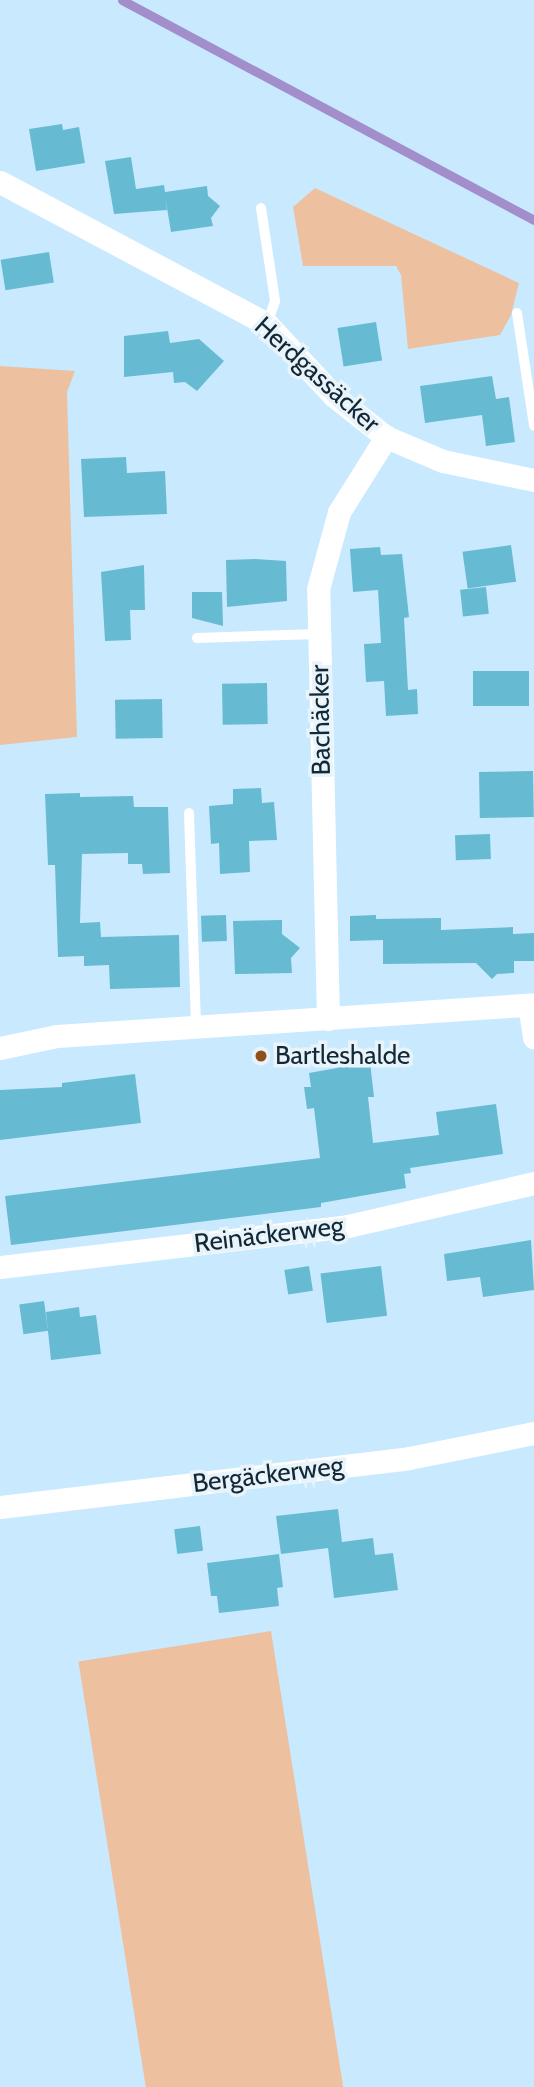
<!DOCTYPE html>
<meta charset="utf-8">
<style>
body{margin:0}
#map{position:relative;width:534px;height:2087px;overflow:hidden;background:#c9e9ff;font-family:Cabin,sans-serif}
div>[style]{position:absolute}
.green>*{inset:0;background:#edc19f;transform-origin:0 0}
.stream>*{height:9px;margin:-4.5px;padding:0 4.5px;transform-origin:4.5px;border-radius:4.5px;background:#a18eca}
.building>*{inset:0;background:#66bbd3;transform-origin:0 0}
.lane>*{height:10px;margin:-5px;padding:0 5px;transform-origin:5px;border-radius:5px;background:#fff}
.street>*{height:23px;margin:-11.5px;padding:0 11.5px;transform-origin:11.5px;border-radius:11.5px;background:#fff}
.dots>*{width:19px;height:19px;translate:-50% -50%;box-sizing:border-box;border:4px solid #e8f3fa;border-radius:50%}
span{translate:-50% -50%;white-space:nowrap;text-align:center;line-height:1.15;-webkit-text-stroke:7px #e8f3fa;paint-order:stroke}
.street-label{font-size:26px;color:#132836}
.poi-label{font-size:26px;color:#132836}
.left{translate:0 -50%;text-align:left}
</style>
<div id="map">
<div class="green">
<i style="clip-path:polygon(315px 188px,519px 283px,511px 315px,500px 335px,408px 349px,401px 275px,396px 266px,303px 266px,293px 207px)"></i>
<i style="clip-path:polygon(0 366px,75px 371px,67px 392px,77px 737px,0 745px)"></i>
<i style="left:271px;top:1631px;width:462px;height:195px;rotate:81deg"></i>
</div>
<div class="stream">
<i style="left:122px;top:0;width:467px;rotate:28.1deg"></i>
</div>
<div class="building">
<i style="clip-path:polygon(62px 124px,63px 130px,79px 127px,85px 163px,36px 171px,29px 129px)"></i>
<i style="clip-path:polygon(131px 157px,136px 189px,164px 185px,165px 192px,207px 186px,208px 196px,220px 206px,211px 218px,213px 226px,171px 232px,165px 196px,167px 210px,114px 214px,105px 161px)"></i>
<i style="left:49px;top:252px;width:31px;height:49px;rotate:81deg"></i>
<i style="left:376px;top:322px;width:39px;height:39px;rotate:81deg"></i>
<i style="clip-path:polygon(168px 331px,170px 343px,199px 339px,224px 361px,197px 391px,185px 382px,174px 383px,173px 372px,124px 377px,124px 336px)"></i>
<i style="clip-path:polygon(492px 376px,496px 399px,509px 397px,515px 442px,486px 446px,482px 415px,425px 423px,420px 386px)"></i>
<i style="clip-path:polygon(126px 457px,127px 473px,165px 471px,167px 514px,84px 517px,81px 459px)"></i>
<i style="left:511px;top:545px;width:37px;height:49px;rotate:82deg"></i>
<i style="clip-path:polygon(380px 547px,381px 555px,402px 554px,409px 617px,404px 618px,408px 690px,417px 689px,418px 714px,386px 716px,384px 681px,366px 682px,364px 644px,381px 643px,378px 590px,353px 592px,350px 549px)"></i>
<i style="clip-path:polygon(255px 559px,286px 561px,287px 601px,227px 607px,226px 560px)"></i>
<i style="clip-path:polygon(144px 565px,145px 610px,130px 610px,131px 640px,105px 641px,101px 572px)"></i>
<i style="left:486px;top:587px;width:27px;height:26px;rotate:84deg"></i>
<i style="clip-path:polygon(192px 592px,222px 592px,223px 626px,192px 618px)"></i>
<i style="left:529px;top:671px;width:35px;height:56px;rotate:90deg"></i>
<i style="left:267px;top:683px;width:41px;height:45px;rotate:89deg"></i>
<i style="left:162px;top:699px;width:39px;height:47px;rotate:89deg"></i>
<i style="left:533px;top:771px;width:46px;height:54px;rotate:89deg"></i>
<i style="clip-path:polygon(261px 788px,262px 803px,274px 802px,277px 840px,249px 841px,250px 872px,220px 874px,219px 843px,211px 844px,209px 806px,233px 804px,233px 789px)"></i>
<i style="clip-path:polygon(80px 793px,80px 797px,133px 796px,134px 807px,168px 807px,170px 873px,143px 874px,142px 864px,128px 864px,128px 853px,82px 854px,80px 923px,100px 922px,101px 937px,179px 935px,180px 987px,110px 989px,109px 965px,84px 966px,84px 956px,58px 957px,55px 865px,48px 865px,45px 794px)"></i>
<i style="left:490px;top:834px;width:25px;height:35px;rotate:88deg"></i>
<i style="left:226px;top:915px;width:26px;height:25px;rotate:88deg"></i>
<i style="clip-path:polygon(376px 915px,376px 919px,441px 918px,441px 930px,513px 927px,513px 934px,534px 933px,534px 961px,514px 961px,514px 973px,497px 974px,492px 979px,476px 963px,383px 964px,383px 940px,350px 941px,350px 916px)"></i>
<i style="clip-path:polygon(282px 920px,282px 934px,300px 948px,291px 958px,292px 973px,235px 974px,233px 921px)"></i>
<i style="clip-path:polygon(370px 1062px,374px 1097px,368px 1097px,373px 1143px,439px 1135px,436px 1112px,496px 1104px,503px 1154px,410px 1168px,411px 1173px,404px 1174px,406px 1188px,321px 1203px,321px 1207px,11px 1245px,5px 1196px,320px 1158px,314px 1108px,307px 1109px,304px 1087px,311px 1087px,309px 1073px)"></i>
<i style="clip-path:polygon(135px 1074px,141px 1123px,0 1140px,0 1090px,62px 1087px,62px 1083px)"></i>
<i style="clip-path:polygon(531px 1240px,534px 1290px,483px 1297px,480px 1277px,447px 1281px,444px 1254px)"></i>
<i style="left:309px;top:1266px;width:25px;height:25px;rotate:81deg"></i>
<i style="left:381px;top:1266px;width:50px;height:61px;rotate:83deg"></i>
<i style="left:44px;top:1301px;width:30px;height:25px;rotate:82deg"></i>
<i style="clip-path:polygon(79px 1307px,80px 1317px,96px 1315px,101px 1354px,51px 1360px,46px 1312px)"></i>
<i style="clip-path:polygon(338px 1509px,342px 1542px,373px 1538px,375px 1555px,393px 1553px,398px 1590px,334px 1598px,328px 1548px,281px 1554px,276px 1516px)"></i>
<i style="left:200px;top:1526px;width:25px;height:26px;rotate:83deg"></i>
<i style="clip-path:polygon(279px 1554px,283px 1587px,277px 1588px,279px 1606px,219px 1613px,217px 1596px,211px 1596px,207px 1563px)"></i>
</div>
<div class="lane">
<i style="left:261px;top:208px;width:94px;rotate:81.4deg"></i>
<i style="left:275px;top:301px;width:24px;rotate:109deg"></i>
<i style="left:517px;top:313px;width:114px;rotate:81.4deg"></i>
<i style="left:197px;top:638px;width:121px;rotate:-1.9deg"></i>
<i style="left:189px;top:813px;width:214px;rotate:88.1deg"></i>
</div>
<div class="street">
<i style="left:0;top:182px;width:302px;rotate:28deg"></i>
<i style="left:267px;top:324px;width:98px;rotate:47.1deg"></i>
<i style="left:334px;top:396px;width:66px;rotate:38.3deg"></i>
<i style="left:386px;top:437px;width:62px;rotate:22.8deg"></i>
<i style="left:443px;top:461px;width:93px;rotate:11.8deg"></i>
<i style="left:529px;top:1005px;width:33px;rotate:81deg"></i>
<i style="left:328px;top:1019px;width:430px;rotate:-91.3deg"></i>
<i style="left:318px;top:589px;width:80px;rotate:-74.7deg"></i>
<i style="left:339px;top:512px;width:89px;rotate:-57.9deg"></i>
<i style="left:0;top:1048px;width:58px;rotate:-11.9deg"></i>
<i style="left:57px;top:1036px;width:478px;rotate:-3.8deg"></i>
<i style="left:0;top:1267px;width:350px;rotate:-6.7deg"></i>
<i style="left:348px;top:1226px;width:191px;rotate:-13deg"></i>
<i style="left:0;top:1507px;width:412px;rotate:-6.8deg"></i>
<i style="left:409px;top:1458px;width:127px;rotate:-11.3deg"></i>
</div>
<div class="dots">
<i style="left:261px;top:1056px;background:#8f5116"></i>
</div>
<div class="street-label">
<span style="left:317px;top:375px;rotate:42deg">Herdgassäcker</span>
<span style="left:321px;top:720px;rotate:-91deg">Bachäcker</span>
<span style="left:269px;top:1235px;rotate:-7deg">Reinäckerweg</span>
<span style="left:268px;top:1475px;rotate:-7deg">Bergäckerweg</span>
</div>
<div class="poi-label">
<span class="left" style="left:275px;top:1056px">Bartleshalde</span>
</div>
</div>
